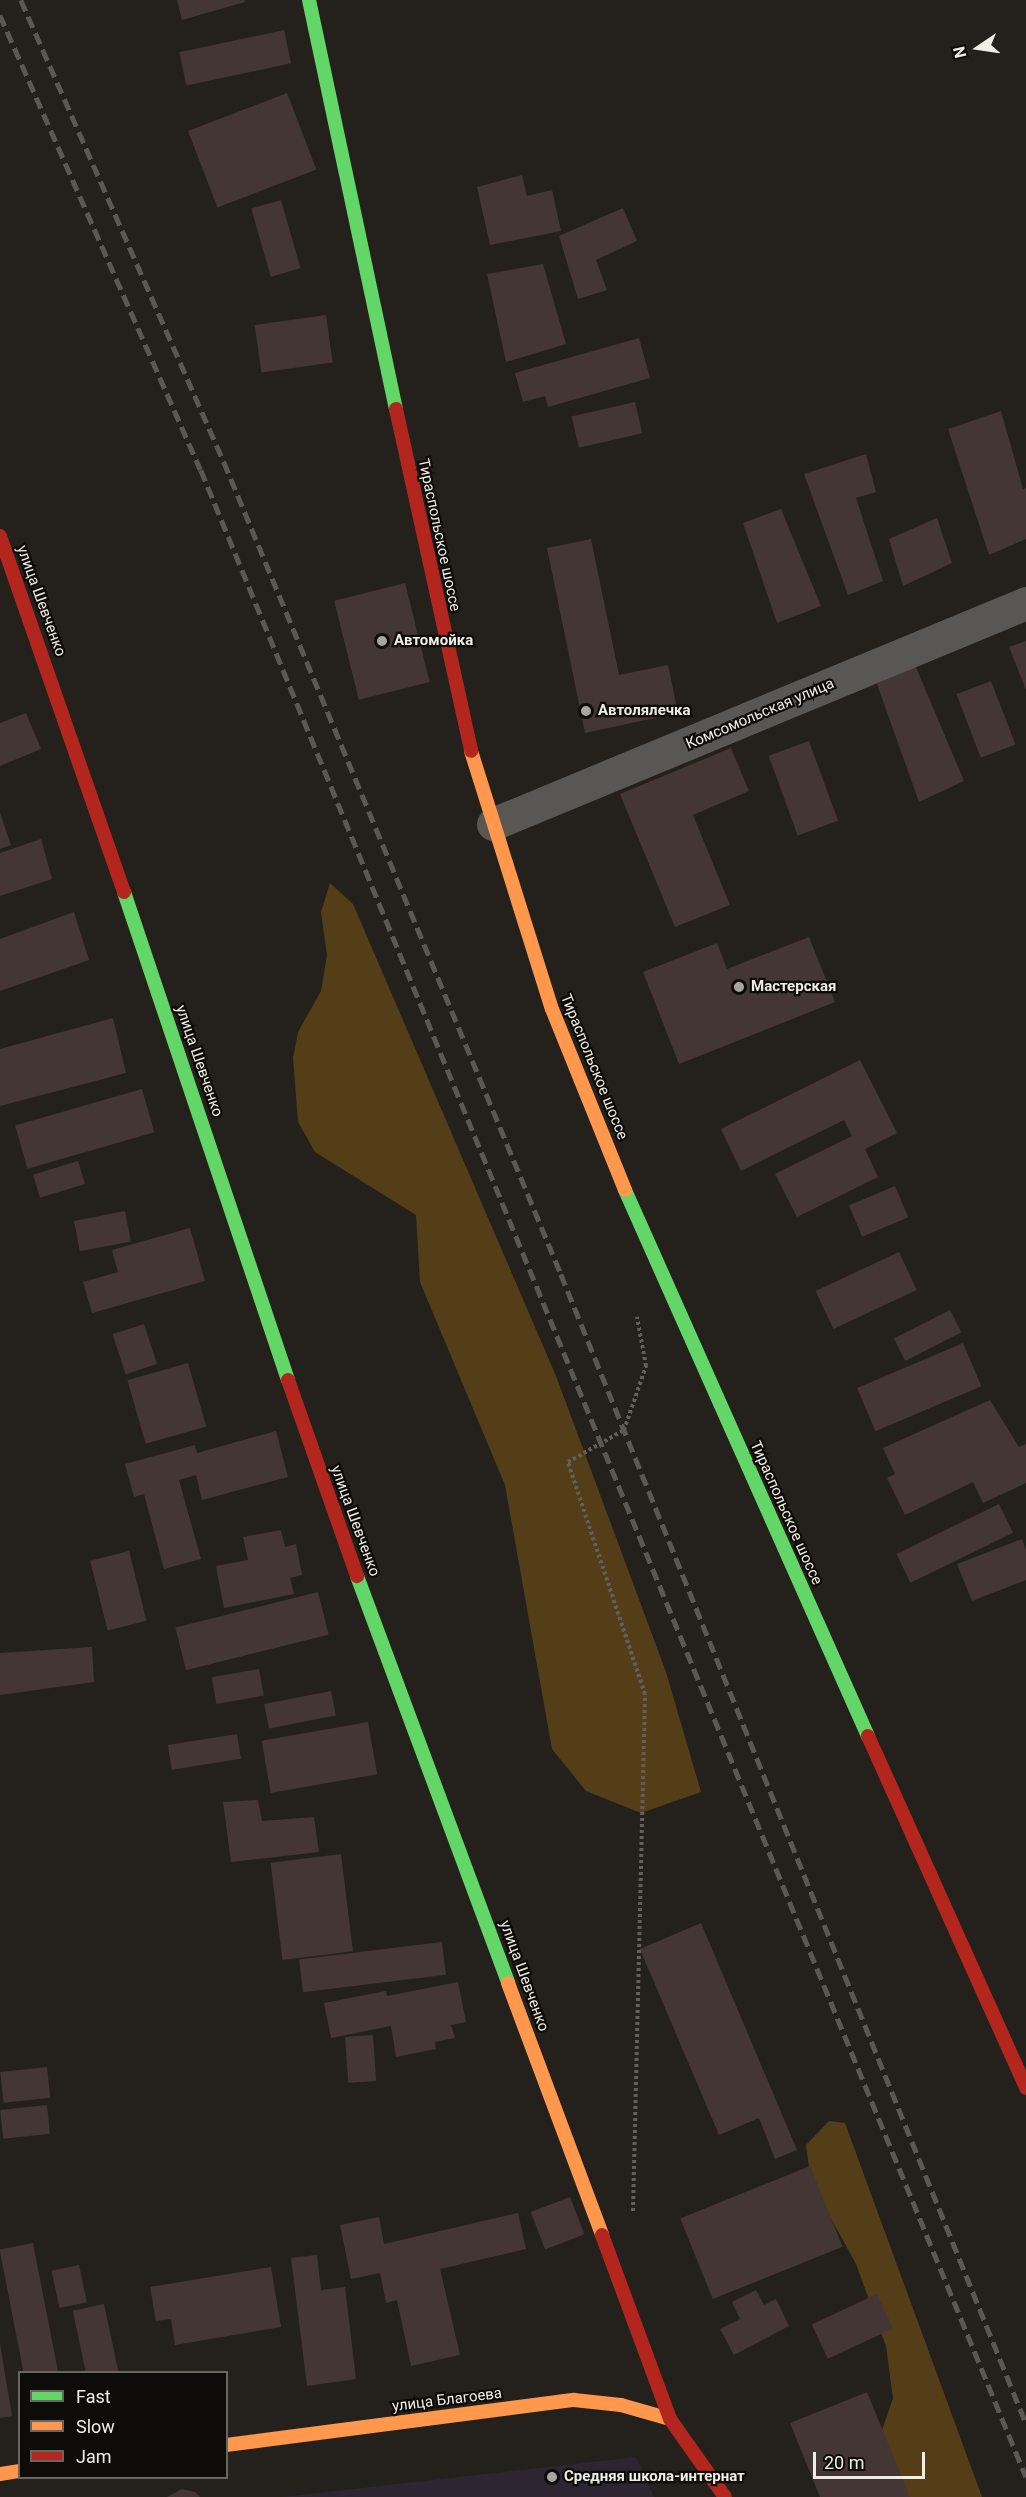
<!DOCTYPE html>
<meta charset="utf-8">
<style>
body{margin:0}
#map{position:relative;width:1026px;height:2497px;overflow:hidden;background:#24211c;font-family:Roboto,sans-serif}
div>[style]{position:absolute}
.education>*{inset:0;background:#2e2532}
.green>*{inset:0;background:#533e18}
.building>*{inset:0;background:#443634;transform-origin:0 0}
.path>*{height:4px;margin-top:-2px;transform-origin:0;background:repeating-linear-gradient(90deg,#62605d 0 3px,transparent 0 6px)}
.street>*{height:33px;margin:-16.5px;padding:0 16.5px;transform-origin:16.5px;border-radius:16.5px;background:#595753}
.fast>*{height:14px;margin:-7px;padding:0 7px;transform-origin:7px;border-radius:7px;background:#63d668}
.slow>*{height:14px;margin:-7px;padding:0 7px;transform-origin:7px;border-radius:7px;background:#ff974d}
.jam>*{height:14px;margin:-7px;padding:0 7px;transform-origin:7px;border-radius:7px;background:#b3261e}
.rail>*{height:4.5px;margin-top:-2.25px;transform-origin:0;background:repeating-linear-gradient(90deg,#5a5854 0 12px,transparent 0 18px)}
.dots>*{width:16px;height:16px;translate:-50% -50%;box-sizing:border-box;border:3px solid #0e0c08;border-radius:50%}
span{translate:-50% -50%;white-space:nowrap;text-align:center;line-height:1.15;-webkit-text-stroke:4.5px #0e0c08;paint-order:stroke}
.street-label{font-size:15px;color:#f0ece6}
.poi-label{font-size:15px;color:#f0ece6;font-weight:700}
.left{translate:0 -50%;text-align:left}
.legend{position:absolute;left:18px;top:2371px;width:210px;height:108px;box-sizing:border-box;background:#0e0c08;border:2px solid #686661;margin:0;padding:8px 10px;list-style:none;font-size:18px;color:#f0ece6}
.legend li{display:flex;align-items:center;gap:12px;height:30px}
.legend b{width:30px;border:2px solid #686661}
.north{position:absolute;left:948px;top:18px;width:60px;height:60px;-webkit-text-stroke:4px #0e0c08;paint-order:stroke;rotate:257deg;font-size:16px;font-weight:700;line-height:24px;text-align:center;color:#f0ece6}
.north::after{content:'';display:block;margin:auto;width:21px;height:27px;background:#f0ece6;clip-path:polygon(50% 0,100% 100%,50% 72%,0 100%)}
.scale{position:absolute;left:813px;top:2452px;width:112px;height:27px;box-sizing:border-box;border:3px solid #f0ece6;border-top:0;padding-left:8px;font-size:18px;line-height:21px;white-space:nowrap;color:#f0ece6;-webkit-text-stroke:4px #0e0c08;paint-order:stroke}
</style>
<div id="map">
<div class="education">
<i style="clip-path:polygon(636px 2457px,654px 2497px,282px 2497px)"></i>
</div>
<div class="green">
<i style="clip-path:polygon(330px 883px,353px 904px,556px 1376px,666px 1672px,701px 1792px,641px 1813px,586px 1791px,552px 1749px,505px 1485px,420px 1282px,416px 1215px,315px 1152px,298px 1122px,293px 1058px,298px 1032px,321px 991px,327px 955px,321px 912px)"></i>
<i style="clip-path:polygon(829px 2121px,845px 2123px,982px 2497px,901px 2497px,879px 2439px,893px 2398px,886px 2346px,856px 2264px,811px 2182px,806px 2145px)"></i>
</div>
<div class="building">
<i style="clip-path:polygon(177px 0,244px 0,245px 2px,182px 20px)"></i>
<i style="left:284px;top:30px;width:34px;height:107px;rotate:78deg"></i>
<i style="left:287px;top:93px;width:82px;height:106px;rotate:69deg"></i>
<i style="clip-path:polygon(522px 175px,527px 196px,552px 190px,561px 231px,490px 245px,477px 187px)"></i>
<i style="left:281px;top:200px;width:71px;height:31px;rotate:74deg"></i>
<i style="clip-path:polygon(623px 208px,637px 241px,596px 260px,607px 290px,578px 299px,559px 236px)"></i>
<i style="clip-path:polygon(543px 264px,566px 344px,506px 362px,487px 274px)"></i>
<i style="left:326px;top:315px;width:48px;height:72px;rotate:82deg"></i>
<i style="clip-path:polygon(639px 338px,650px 378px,548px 407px,545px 396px,523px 402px,515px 373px)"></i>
<i style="left:635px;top:402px;width:32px;height:65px;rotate:77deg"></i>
<i style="clip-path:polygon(1001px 411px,1023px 489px,1026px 488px,1026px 539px,989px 555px,948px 429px)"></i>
<i style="clip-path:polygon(866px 454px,876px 492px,856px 498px,883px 581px,848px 595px,804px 474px)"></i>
<i style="clip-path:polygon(781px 509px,821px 606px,777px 623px,743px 523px)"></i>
<i style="clip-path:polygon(937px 518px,952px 563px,903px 586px,889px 539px)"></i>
<i style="clip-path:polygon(591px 539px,619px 675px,668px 665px,678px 713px,585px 733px,547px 548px)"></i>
<i style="left:405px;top:583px;width:102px;height:73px;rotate:76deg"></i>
<i style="clip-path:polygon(1026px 641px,1026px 690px,1009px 647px)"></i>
<i style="clip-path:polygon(915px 665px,964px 781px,919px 802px,877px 684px)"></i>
<i style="left:991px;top:681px;width:68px;height:37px;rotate:69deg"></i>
<i style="clip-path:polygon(26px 713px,41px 749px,0 766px,0 723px)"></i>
<i style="left:809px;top:741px;width:85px;height:43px;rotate:70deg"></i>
<i style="clip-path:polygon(731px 748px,749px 791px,693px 815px,730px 905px,675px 927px,620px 794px)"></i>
<i style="clip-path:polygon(0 813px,11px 845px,0 849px)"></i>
<i style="clip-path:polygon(41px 839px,52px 879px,0 896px,0 853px)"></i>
<i style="clip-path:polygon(74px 912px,89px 960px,0 991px,0 939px)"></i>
<i style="clip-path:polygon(809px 937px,835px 1002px,679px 1064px,643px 972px,717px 943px,727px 969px)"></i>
<i style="clip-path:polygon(113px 1018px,126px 1073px,0 1106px,0 1049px)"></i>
<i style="clip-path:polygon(860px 1060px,897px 1133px,865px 1149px,878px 1177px,797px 1217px,775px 1174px,852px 1136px,844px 1120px,741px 1171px,721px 1129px)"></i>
<i style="left:142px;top:1089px;width:45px;height:132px;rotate:74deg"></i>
<i style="left:78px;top:1161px;width:24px;height:47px;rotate:73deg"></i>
<i style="left:895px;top:1186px;width:34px;height:50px;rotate:67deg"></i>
<i style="left:125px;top:1211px;width:31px;height:52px;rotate:79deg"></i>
<i style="clip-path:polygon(190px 1228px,205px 1281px,92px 1313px,83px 1282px,118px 1272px,112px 1250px)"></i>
<i style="left:899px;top:1252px;width:42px;height:92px;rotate:65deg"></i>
<i style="left:950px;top:1310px;width:25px;height:63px;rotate:63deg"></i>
<i style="left:144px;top:1324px;width:42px;height:33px;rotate:72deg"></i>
<i style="left:963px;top:1343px;width:47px;height:115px;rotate:67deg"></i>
<i style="left:188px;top:1363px;width:66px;height:63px;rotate:74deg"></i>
<i style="clip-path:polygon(990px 1400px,1019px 1447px,1026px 1444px,1026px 1483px,983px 1503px,973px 1482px,905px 1515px,887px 1478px,895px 1474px,883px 1448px)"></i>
<i style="clip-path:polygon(276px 1431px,288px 1477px,202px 1500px,196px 1475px,179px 1480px,201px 1559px,164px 1569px,144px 1494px,134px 1497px,125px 1464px,195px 1445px,197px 1453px)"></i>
<i style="left:999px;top:1504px;width:32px;height:114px;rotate:64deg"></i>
<i style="clip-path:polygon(281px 1530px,285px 1547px,296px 1544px,302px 1575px,290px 1578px,294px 1594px,224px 1608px,216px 1566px,248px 1560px,243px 1537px)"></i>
<i style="clip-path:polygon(1022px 1539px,1026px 1550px,1026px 1580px,972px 1601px,957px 1564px)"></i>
<i style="left:129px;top:1551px;width:72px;height:40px;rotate:76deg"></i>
<i style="left:318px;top:1592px;width:44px;height:147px;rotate:76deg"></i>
<i style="clip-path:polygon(92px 1647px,94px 1682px,0 1695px,0 1653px)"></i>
<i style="left:259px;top:1669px;width:27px;height:48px;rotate:80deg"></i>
<i style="left:331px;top:1691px;width:25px;height:68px;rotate:79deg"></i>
<i style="left:368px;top:1722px;width:53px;height:108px;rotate:80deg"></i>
<i style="left:237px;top:1734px;width:25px;height:70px;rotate:81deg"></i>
<i style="clip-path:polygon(258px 1800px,262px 1821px,314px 1817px,319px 1852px,231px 1862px,223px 1802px)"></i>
<i style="left:341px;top:1854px;width:98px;height:71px;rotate:83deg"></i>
<i style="clip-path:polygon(701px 1923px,797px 2150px,775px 2159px,759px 2118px,719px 2135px,640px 1949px)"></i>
<i style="left:442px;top:1942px;width:33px;height:144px;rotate:83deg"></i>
<i style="clip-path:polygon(458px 1982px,466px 2022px,451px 2025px,455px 2038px,435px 2042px,436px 2049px,396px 2057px,391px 2026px,331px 2038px,324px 2003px,386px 1991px,387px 1996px)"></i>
<i style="left:373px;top:2035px;width:46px;height:28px;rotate:86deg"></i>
<i style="left:47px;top:2067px;width:31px;height:47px;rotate:84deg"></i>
<i style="left:47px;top:2105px;width:29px;height:47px;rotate:84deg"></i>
<i style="left:810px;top:2166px;width:87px;height:140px;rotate:68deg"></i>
<i style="left:570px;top:2197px;width:40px;height:42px;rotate:69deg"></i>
<i style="clip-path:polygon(518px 2213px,526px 2249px,440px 2269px,460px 2355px,411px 2366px,397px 2300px,386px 2303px,380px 2273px,351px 2279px,340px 2225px,379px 2217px,384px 2244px)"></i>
<i style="left:33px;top:2243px;width:131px;height:34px;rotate:79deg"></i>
<i style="clip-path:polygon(317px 2255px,321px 2290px,345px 2287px,356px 2379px,307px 2386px,291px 2258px)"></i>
<i style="left:79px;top:2265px;width:38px;height:28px;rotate:78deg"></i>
<i style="clip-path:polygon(271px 2267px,281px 2327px,175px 2345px,171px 2319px,156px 2321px,150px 2287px)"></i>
<i style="clip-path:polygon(756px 2290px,764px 2305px,776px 2299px,789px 2326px,734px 2355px,720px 2329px,740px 2319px,732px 2302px)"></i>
<i style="left:877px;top:2294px;width:38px;height:72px;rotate:65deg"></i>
<i style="left:104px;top:2304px;width:70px;height:32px;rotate:78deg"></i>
<i style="clip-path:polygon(0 2344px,12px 2416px,0 2418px)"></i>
<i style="clip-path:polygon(867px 2392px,910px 2497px,820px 2497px,790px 2423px)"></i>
<i style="clip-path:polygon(182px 2489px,195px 2492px,200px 2497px,167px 2497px)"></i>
</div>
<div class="path">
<i style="left:633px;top:2211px;width:517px;rotate:-88.67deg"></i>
<i style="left:645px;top:1694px;width:244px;rotate:-108.4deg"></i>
<i style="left:568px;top:1462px;width:64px;rotate:-29.7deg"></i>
<i style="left:624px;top:1430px;width:68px;rotate:-71deg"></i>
<i style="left:646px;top:1366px;width:50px;rotate:-100.4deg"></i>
</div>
<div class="street">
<i style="left:493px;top:824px;width:577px;rotate:-22.52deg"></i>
</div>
<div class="fast">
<i style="left:309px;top:0;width:418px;rotate:78deg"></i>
<i style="left:124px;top:892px;width:515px;rotate:71.42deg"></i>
<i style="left:625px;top:1190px;width:598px;rotate:66.01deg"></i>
<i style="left:357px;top:1576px;width:434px;rotate:69.6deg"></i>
</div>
<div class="slow">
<i style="left:471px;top:751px;width:270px;rotate:72.6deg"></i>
<i style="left:552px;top:1009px;width:195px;rotate:68deg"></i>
<i style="left:508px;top:1983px;width:269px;rotate:69.5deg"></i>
<i style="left:226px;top:2445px;width:351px;rotate:-7.4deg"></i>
<i style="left:574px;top:2400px;width:47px;rotate:6.1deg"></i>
<i style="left:621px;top:2405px;width:51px;rotate:15.9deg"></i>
<i style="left:0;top:2474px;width:20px;rotate:-9deg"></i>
</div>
<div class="jam">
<i style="left:396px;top:409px;width:350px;rotate:77.6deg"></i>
<i style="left:0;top:536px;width:377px;rotate:70.8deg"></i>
<i style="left:288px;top:1380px;width:208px;rotate:70.6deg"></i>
<i style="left:868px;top:1736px;width:386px;rotate:65.8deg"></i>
<i style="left:602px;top:2235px;width:196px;rotate:69.7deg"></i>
<i style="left:670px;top:2419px;width:95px;rotate:54.8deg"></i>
</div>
<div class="rail">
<i style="left:21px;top:0;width:505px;rotate:66.28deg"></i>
<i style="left:224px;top:462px;width:879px;rotate:67.46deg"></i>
<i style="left:561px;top:1274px;width:1240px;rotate:67.97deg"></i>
<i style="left:0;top:15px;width:497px;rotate:66.2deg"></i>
<i style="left:201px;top:470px;width:2170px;rotate:67.65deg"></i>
</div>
<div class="dots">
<i style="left:382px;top:641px;background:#a9a59f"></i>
<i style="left:586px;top:711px;background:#a9a59f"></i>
<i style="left:739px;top:987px;background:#a9a59f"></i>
<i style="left:552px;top:2477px;background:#a9a59f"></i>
</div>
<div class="street-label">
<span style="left:439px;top:535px;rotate:78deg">Тираспольское шоссе</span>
<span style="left:41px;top:601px;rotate:70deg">улица Шевченко</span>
<span style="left:760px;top:714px;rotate:-23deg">Комсомольская улица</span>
<span style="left:199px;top:1061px;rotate:71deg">улица Шевченко</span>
<span style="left:594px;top:1067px;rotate:68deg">Тираспольское шоссе</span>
<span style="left:786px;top:1513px;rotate:66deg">Тираспольское шоссе</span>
<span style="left:355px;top:1521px;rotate:70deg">улица Шевченко</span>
<span style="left:524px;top:1976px;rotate:70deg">улица Шевченко</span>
<span style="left:447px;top:2400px;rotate:-7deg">улица Благоева</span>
</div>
<div class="poi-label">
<span class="left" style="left:394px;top:641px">Автомойка</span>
<span class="left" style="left:598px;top:711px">Автолялечка</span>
<span class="left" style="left:751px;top:987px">Мастерская</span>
<span class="left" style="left:564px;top:2477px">Средняя школа-интернат</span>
</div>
<ul class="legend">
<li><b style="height:8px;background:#63d668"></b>Fast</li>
<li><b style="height:8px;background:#ff974d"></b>Slow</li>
<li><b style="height:8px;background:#b3261e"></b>Jam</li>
</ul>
<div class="north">N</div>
<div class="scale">20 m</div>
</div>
